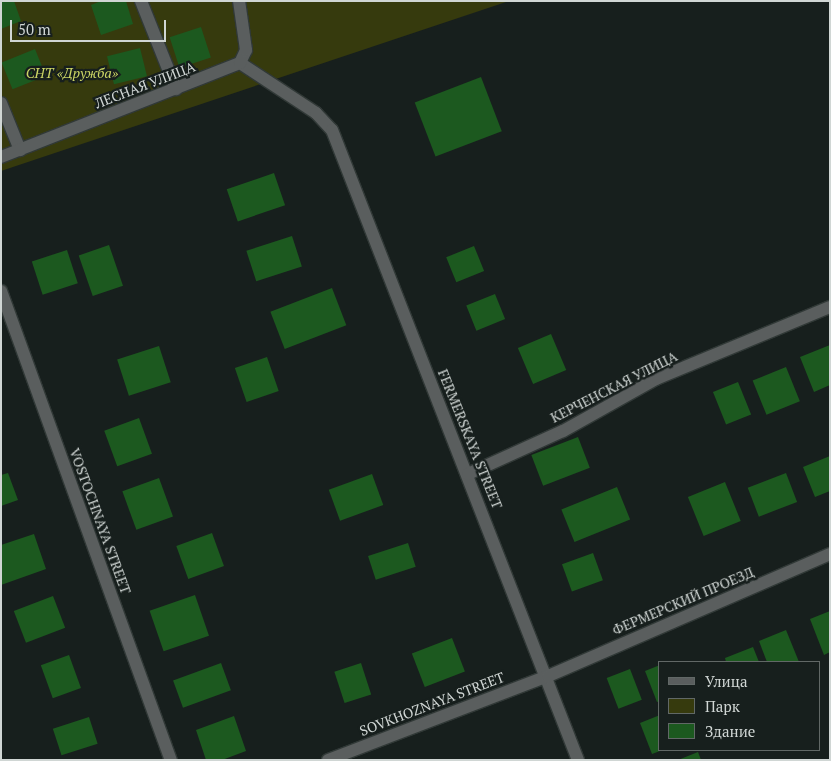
<!DOCTYPE html>
<meta charset="utf-8">
<style>
body{margin:0}
#map{position:relative;width:831px;height:761px;overflow:hidden;background:#171f1d;font-family:"PT Serif",serif}
div>[style]{position:absolute}
.green>*{inset:0;background:#363a0d}
.building>*{inset:0;background:#1c591f;transform-origin:0 0}
.roads{filter:drop-shadow(1px 0 #313937) drop-shadow(-1px 0 #313937) drop-shadow(0 1px #313937) drop-shadow(0 -1px #313937)}
.minor>*{height:12px;margin:-6px;padding:0 6px;transform-origin:6px;border-radius:6px;background:#5a5e5e}
span{translate:-50% -50%;white-space:nowrap;text-align:center;line-height:1.15;-webkit-text-stroke:4.5px #171f1d;paint-order:stroke}
.park-label{font-size:14px;color:#ccd665;font-style:italic}
.street-label{font-size:14px;color:#d0d6d4}
.frame{position:absolute;inset:0;border:2px solid #d0d6d4;pointer-events:none}
.legend{position:absolute;left:658px;top:661px;width:162px;height:90px;box-sizing:border-box;background:#171f1d;border:1px solid #616866;margin:0;padding:6px 9px;list-style:none;font-size:15px;color:#d0d6d4}
.legend li{display:flex;align-items:center;gap:10px;height:25px}
.legend b{width:25px;border:1px solid #616866}
.scale{position:absolute;left:10px;top:20px;width:156px;height:22px;box-sizing:border-box;border:2px solid #d0d6d4;border-top:0;padding-left:6px;font-size:15px;line-height:18px;white-space:nowrap;color:#d0d6d4;-webkit-text-stroke:4px #171f1d;paint-order:stroke}
</style>
<div id="map">
<div class="green">
<i style="clip-path:polygon(1px 1px,509px 1px,1px 171px)"></i>
</div>
<div class="building">
<i style="clip-path:polygon(1px 1px,14px 1px,21px 21px,1px 29px)"></i>
<i style="clip-path:polygon(101px 1px,126px 1px,133px 24px,101px 35px,91px 5px)"></i>
<i style="left:201px;top:27px;width:32px;height:33px;rotate:72deg"></i>
<i style="left:140px;top:48px;width:29px;height:34px;rotate:76deg"></i>
<i style="left:35px;top:49px;width:29px;height:36px;rotate:68deg"></i>
<i style="left:481px;top:77px;width:58px;height:71px;rotate:69deg"></i>
<i style="left:274px;top:173px;width:34px;height:50px;rotate:71deg"></i>
<i style="left:292px;top:236px;width:32px;height:48px;rotate:72deg"></i>
<i style="left:109px;top:245px;width:43px;height:32px;rotate:71deg"></i>
<i style="left:474px;top:246px;width:27px;height:30px;rotate:68deg"></i>
<i style="left:67px;top:250px;width:35px;height:37px;rotate:72deg"></i>
<i style="left:332px;top:288px;width:40px;height:66px;rotate:69deg"></i>
<i style="left:495px;top:294px;width:27px;height:31px;rotate:68deg"></i>
<i style="left:551px;top:334px;width:39px;height:36px;rotate:67deg"></i>
<i style="clip-path:polygon(830px 345px,830px 385px,814px 392px,800px 357px)"></i>
<i style="left:159px;top:346px;width:38px;height:44px;rotate:72deg"></i>
<i style="left:267px;top:357px;width:36px;height:34px;rotate:71deg"></i>
<i style="left:786px;top:367px;width:37px;height:36px;rotate:68deg"></i>
<i style="left:738px;top:382px;width:35px;height:27px;rotate:68deg"></i>
<i style="left:139px;top:418px;width:38px;height:37px;rotate:70deg"></i>
<i style="left:578px;top:437px;width:33px;height:50px;rotate:69deg"></i>
<i style="clip-path:polygon(830px 456px,830px 491px,815px 497px,803px 467px)"></i>
<i style="clip-path:polygon(8px 473px,18px 500px,1px 506px,1px 475px)"></i>
<i style="left:786px;top:473px;width:31px;height:41px;rotate:69deg"></i>
<i style="left:372px;top:474px;width:33px;height:46px;rotate:70deg"></i>
<i style="left:159px;top:478px;width:41px;height:39px;rotate:70deg"></i>
<i style="left:725px;top:482px;width:42px;height:40px;rotate:68deg"></i>
<i style="left:617px;top:487px;width:35px;height:60px;rotate:68deg"></i>
<i style="left:212px;top:533px;width:35px;height:38px;rotate:70deg"></i>
<i style="clip-path:polygon(34px 534px,46px 569px,1px 585px,1px 545px)"></i>
<i style="left:408px;top:543px;width:25px;height:42px;rotate:72deg"></i>
<i style="left:593px;top:553px;width:29px;height:33px;rotate:70deg"></i>
<i style="left:195px;top:595px;width:43px;height:48px;rotate:71deg"></i>
<i style="left:53px;top:596px;width:34px;height:42px;rotate:69deg"></i>
<i style="clip-path:polygon(830px 611px,830px 652px,824px 655px,810px 619px)"></i>
<i style="clip-path:polygon(786px 630px,799px 662px,767px 662px,759px 641px)"></i>
<i style="left:452px;top:638px;width:36px;height:43px;rotate:69deg"></i>
<i style="clip-path:polygon(753px 647px,759px 662px,726px 662px,725px 658px)"></i>
<i style="left:69px;top:655px;width:35px;height:30px;rotate:70deg"></i>
<i style="left:221px;top:663px;width:29px;height:51px;rotate:70deg"></i>
<i style="left:361px;top:663px;width:33px;height:28px;rotate:72deg"></i>
<i style="clip-path:polygon(660px 665px,660px 701px,657px 702px,645px 671px)"></i>
<i style="left:630px;top:669px;width:33px;height:25px;rotate:69deg"></i>
<i style="clip-path:polygon(660px 715px,660px 751px,652px 754px,640px 723px)"></i>
<i style="clip-path:polygon(234px 716px,246px 751px,222px 760px,206px 760px,196px 730px)"></i>
<i style="left:89px;top:717px;width:28px;height:38px;rotate:72deg"></i>
<i style="clip-path:polygon(698px 752px,701px 760px,678px 760px)"></i>
</div>
<div class="roads">
<div class="minor">
<i style="left:141px;top:1px;width:95px;rotate:68.3deg"></i>
<i style="left:240px;top:63px;width:91px;rotate:33.3deg"></i>
<i style="left:316px;top:113px;width:23px;rotate:47deg"></i>
<i style="left:332px;top:130px;width:676px;rotate:68.67deg"></i>
<i style="left:1px;top:103px;width:51px;rotate:68deg"></i>
<i style="left:1px;top:157px;width:257px;rotate:-21.5deg"></i>
<i style="left:240px;top:63px;width:14px;rotate:-65deg"></i>
<i style="left:246px;top:50px;width:49px;rotate:-98.1deg"></i>
<i style="left:1px;top:291px;width:499px;rotate:70.1deg"></i>
<i style="left:468px;top:474px;width:104px;rotate:-24.4deg"></i>
<i style="left:563px;top:431px;width:107px;rotate:-29.2deg"></i>
<i style="left:656px;top:379px;width:188px;rotate:-22.5deg"></i>
<i style="left:328px;top:760px;width:235px;rotate:-20.9deg"></i>
<i style="left:548px;top:676px;width:307px;rotate:-23.4deg"></i>
</div>
</div>
<div class="park-label">
<span style="left:72px;top:73px">СНТ «Дружба»</span>
</div>
<div class="street-label">
<span style="left:145px;top:85px;rotate:-21deg">ЛЕСНАЯ УЛИЦА</span>
<span style="left:614px;top:387px;rotate:-27deg">КЕРЧЕНСКАЯ УЛИЦА</span>
<span style="left:470px;top:439px;rotate:68deg">FERMERSKAYA STREET</span>
<span style="left:100px;top:521px;rotate:70deg">VOSTOCHNAYA STREET</span>
<span style="left:683px;top:601px;rotate:-23deg">ФЕРМЕРСКИЙ ПРОЕЗД</span>
<span style="left:432px;top:704px;rotate:-21deg">SOVKHOZNAYA STREET</span>
</div>
<div class="frame"></div>
<ul class="legend">
<li><b style="height:6px;background:#5a5e5e"></b>Улица</li>
<li><b style="height:14px;background:#363a0d"></b>Парк</li>
<li><b style="height:14px;background:#1c591f"></b>Здание</li>
</ul>
<div class="scale">50 m</div>
</div>
